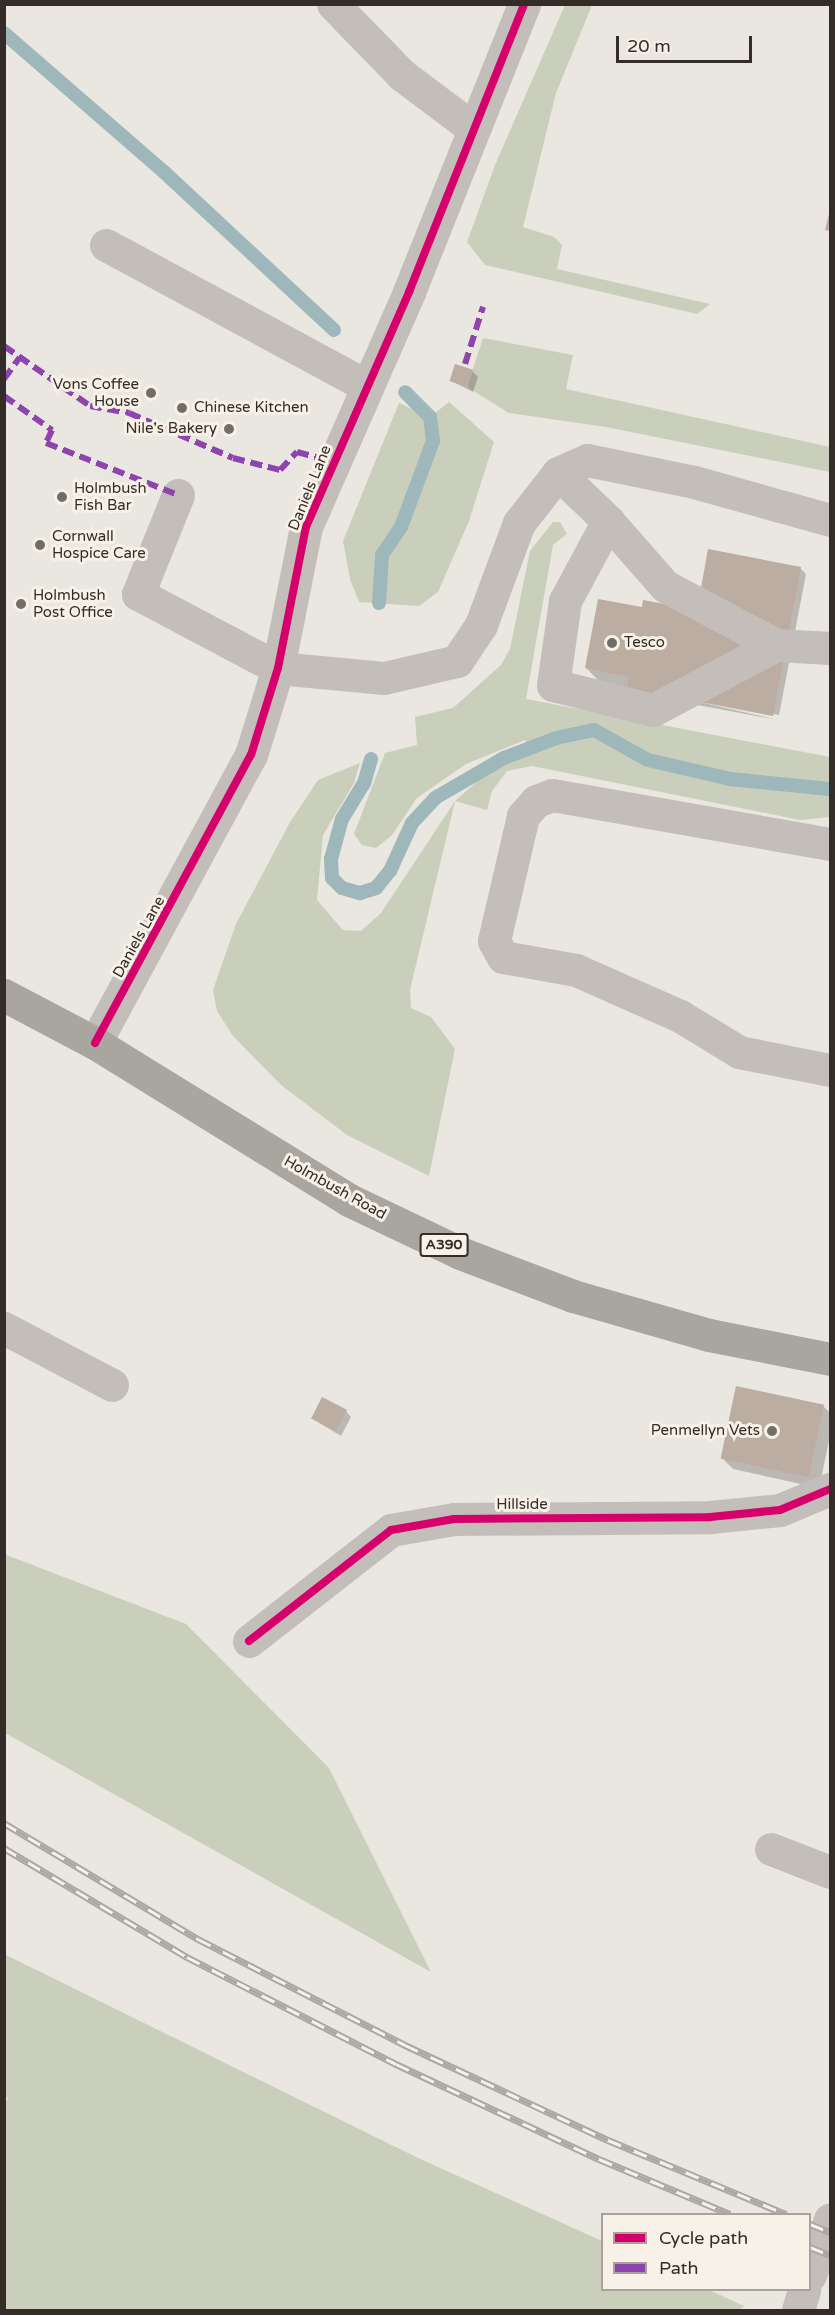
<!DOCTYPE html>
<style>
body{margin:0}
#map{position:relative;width:835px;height:2315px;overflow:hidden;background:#eae6e0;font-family:"Varela Round",sans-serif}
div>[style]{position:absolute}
.green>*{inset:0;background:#cacfbb}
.shadow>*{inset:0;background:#0003}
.stream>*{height:14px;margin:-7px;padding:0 7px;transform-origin:7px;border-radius:7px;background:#9eb7ba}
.building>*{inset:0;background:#bcada3;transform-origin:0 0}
.minor>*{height:33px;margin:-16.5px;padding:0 16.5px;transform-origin:16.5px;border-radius:16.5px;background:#c3beb9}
.highway>*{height:33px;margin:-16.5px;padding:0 16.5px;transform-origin:16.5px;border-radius:16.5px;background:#a9a59f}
.rail>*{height:7px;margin-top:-3.5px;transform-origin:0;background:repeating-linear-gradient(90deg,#f7f1e7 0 14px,#aba7a3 0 28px);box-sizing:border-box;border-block:2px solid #aba7a3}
.quiet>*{height:6px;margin-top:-3px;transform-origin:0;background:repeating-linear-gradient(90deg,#8e44ad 0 12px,transparent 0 18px)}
.cycleway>*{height:8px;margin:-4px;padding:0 4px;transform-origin:4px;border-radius:4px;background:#d6006c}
.dots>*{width:16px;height:16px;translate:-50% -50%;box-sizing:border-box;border:3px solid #f7f1e7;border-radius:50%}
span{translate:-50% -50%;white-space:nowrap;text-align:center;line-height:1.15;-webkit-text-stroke:6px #f7f1e7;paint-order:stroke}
.shield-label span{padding:2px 4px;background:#f7f1e7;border:2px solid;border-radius:4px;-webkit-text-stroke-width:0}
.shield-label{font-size:14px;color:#332c28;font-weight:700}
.poi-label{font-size:15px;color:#332c28}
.right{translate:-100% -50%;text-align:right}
.left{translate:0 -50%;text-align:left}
.street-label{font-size:15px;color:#332c28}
.frame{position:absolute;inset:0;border:6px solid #332c28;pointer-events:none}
.legend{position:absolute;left:601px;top:2213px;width:210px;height:78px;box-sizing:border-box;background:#f7f1e7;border:2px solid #a9a29b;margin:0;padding:8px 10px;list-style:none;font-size:18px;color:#332c28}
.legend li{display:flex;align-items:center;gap:12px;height:30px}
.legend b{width:30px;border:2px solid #a9a29b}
.scale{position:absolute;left:616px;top:36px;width:136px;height:27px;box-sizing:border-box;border:3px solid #332c28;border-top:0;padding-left:8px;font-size:18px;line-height:21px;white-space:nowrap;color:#332c28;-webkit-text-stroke:4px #f7f1e7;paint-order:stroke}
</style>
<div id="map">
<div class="green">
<i style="clip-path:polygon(565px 5px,592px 5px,556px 93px,523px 227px,554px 237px,562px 245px,557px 269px,710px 304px,697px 314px,485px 265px,467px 242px,495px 165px)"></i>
<i style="clip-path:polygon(483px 338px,573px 355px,566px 389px,830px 447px,830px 472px,606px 427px,509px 413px,467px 387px)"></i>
<i style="clip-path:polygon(449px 402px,494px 442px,469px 521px,438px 592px,419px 606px,359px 602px,350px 579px,343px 541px,399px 403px,430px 417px)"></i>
<i style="clip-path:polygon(553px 522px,560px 522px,567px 534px,553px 545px,526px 699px,830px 757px,830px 817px,800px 820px,532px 766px,507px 771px,492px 791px,487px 810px,455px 801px,410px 990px,411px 1008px,431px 1017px,455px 1049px,429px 1176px,347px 1135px,281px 1085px,233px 1036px,217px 1011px,213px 990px,236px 924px,289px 824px,318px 780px,360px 763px,354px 783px,323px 835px,317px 900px,343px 930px,361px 931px,381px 913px,455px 801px,483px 776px,530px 754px,525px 740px,466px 764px,417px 798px,392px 835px,376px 848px,362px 845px,354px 834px,385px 753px,417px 745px,415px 717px,453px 708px,501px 665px,510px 649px,530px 551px)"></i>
<i style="clip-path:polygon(4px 1554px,186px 1624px,329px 1768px,431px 1972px,5px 1733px)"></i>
<i style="clip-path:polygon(4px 1954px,416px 2157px,602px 2241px,602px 2290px,709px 2290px,744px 2306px,739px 2310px,5px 2310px,4px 2104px,8px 2098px,4px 2095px)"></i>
</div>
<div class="shadow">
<i style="clip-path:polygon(472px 371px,478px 377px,473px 392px,451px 381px)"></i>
<i style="clip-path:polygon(800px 568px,806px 574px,779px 715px,644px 689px,778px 720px,634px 693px,602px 684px,586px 668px,643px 610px,698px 612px)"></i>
<i style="clip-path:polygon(823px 1406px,830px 1413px,830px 1436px,819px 1488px,733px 1469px,722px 1458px)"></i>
<i style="clip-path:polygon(346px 1411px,351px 1417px,341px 1436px,311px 1418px)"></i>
</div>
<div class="stream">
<i style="left:4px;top:33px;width:212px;rotate:41deg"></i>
<i style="left:164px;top:172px;width:232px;rotate:42.9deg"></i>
<i style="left:379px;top:603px;width:48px;rotate:-86.4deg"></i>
<i style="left:382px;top:555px;width:34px;rotate:-56deg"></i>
<i style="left:401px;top:527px;width:92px;rotate:-69.6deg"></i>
<i style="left:433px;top:441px;width:24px;rotate:-97deg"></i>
<i style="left:430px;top:417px;width:35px;rotate:-135deg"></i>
<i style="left:371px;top:759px;width:25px;rotate:106deg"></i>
<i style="left:364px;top:783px;width:42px;rotate:121.4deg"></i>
<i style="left:342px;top:819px;width:41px;rotate:105.4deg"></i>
<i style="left:331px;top:859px;width:19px;rotate:87deg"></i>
<i style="left:332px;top:878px;width:14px;rotate:45deg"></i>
<i style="left:342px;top:888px;width:19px;rotate:16deg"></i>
<i style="left:360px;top:893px;width:17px;rotate:-17deg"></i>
<i style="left:376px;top:888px;width:22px;rotate:-51deg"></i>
<i style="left:390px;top:871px;width:53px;rotate:-65.4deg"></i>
<i style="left:412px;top:823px;width:34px;rotate:-47deg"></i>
<i style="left:435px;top:798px;width:80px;rotate:-30.1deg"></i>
<i style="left:504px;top:758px;width:56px;rotate:-21deg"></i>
<i style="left:556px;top:738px;width:39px;rotate:-12deg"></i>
<i style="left:594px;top:730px;width:62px;rotate:29.1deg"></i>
<i style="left:648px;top:760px;width:84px;rotate:13deg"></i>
<i style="left:730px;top:779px;width:100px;rotate:5.7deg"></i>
</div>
<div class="building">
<i style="clip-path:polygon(830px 210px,830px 231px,825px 230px)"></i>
<i style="left:455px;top:364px;width:19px;height:18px;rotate:18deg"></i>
<i style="clip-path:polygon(708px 549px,801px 567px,773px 716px,627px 688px,629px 677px,585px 668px,598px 599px,642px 607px,643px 600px,697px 610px)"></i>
<i style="left:736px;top:1386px;width:90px;height:74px;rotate:12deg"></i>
<i style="left:322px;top:1397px;width:28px;height:24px;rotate:27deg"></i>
</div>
<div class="minor">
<i style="left:333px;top:4px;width:99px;rotate:45.8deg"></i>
<i style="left:402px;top:75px;width:90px;rotate:36.9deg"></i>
<i style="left:106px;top:245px;width:297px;rotate:28.4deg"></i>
<i style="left:558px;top:473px;width:69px;rotate:43.8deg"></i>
<i style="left:608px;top:521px;width:86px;rotate:48.8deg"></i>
<i style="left:665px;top:586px;width:126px;rotate:28deg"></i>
<i style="left:776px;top:645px;width:54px;rotate:3.2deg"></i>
<i style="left:178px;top:495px;width:107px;rotate:112deg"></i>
<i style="left:138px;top:594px;width:158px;rotate:27.9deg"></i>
<i style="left:278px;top:668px;width:106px;rotate:5.4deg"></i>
<i style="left:384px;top:678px;width:75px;rotate:-13.1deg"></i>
<i style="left:457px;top:661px;width:43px;rotate:-56.3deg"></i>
<i style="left:481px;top:625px;width:109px;rotate:-69.6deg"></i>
<i style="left:519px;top:523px;width:63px;rotate:-52deg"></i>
<i style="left:558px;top:473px;width:32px;rotate:-24deg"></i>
<i style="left:587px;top:460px;width:109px;rotate:11.6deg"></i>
<i style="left:694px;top:482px;width:141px;rotate:15.6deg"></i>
<i style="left:608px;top:521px;width:91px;rotate:118.3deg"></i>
<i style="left:565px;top:601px;width:85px;rotate:98.1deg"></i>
<i style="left:553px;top:685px;width:103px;rotate:14deg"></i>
<i style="left:653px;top:710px;width:139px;rotate:-27.9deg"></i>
<i style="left:830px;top:844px;width:282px;rotate:-170deg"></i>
<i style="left:552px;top:795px;width:17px;rotate:159deg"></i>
<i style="left:536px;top:801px;width:20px;rotate:131deg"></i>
<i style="left:523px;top:816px;width:128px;rotate:103.1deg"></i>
<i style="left:494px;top:941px;width:18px;rotate:61deg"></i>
<i style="left:503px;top:957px;width:74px;rotate:10.1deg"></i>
<i style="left:576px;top:970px;width:114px;rotate:23.9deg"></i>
<i style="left:680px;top:1016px;width:69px;rotate:31.4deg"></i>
<i style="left:739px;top:1052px;width:93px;rotate:11.2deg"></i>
<i style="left:95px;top:1043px;width:328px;rotate:-61.6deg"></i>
<i style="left:251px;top:755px;width:91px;rotate:-72.8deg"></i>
<i style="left:278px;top:668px;width:144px;rotate:-78.8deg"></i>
<i style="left:306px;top:527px;width:257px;rotate:-66.3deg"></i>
<i style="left:409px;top:292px;width:310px;rotate:-68.2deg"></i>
<i style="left:4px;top:1328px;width:122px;rotate:27.8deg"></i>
<i style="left:249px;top:1641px;width:180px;rotate:-38deg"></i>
<i style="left:391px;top:1530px;width:64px;rotate:-9.9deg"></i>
<i style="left:454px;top:1519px;width:256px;rotate:-0.4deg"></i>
<i style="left:710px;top:1517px;width:70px;rotate:-5.7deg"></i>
<i style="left:780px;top:1510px;width:54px;rotate:-22.8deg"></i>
<i style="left:771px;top:1849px;width:63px;rotate:21.3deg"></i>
<i style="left:810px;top:2275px;width:59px;rotate:-70.3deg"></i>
<i style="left:798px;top:2310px;width:21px;rotate:-73deg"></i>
</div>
<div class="highway">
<i style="left:4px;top:995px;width:103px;rotate:27.8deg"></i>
<i style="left:95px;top:1043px;width:299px;rotate:31.7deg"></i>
<i style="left:349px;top:1200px;width:123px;rotate:25.5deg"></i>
<i style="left:460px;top:1253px;width:121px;rotate:20.8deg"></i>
<i style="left:573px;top:1296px;width:141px;rotate:16deg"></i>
<i style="left:709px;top:1335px;width:123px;rotate:11.2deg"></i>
</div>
<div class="rail">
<i style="left:4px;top:1823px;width:226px;rotate:30.9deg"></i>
<i style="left:198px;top:1939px;width:233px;rotate:27.1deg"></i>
<i style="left:405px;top:2045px;width:224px;rotate:25.1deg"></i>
<i style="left:608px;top:2140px;width:193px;rotate:22.6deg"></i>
<i style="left:4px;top:1848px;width:213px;rotate:30.8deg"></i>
<i style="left:187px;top:1957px;width:235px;rotate:27.1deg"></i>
<i style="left:396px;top:2064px;width:224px;rotate:25.1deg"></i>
<i style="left:599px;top:2159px;width:142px;rotate:22.8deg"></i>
<i style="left:810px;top:2224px;width:22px;rotate:22deg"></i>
<i style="left:810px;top:2247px;width:22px;rotate:22deg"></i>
</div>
<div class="quiet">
<i style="left:4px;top:346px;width:105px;rotate:34.9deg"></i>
<i style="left:90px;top:406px;width:40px;rotate:10deg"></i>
<i style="left:129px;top:413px;width:113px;rotate:23.4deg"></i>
<i style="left:233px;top:458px;width:49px;rotate:14.3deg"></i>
<i style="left:280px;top:470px;width:25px;rotate:-47deg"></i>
<i style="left:297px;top:452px;width:38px;rotate:15deg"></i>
<i style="left:465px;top:364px;width:60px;rotate:-72.5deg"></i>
<i style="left:4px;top:379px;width:27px;rotate:-54deg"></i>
<i style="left:4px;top:396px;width:59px;rotate:35.3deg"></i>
<i style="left:52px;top:430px;width:14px;rotate:115deg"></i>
<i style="left:46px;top:443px;width:142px;rotate:21.5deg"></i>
</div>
<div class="cycleway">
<i style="left:95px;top:1043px;width:328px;rotate:-61.6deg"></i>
<i style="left:251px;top:755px;width:91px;rotate:-72.8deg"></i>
<i style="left:278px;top:668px;width:144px;rotate:-78.8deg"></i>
<i style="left:306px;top:527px;width:257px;rotate:-66.3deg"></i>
<i style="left:409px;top:292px;width:310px;rotate:-68.2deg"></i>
<i style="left:249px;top:1641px;width:180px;rotate:-38deg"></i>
<i style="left:391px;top:1530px;width:64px;rotate:-9.9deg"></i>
<i style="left:454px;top:1519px;width:256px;rotate:-0.4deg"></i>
<i style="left:710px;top:1517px;width:70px;rotate:-5.7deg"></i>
<i style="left:780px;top:1510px;width:54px;rotate:-22.8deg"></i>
</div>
<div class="dots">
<i style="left:151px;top:393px;background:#736d68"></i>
<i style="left:182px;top:408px;background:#736d68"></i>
<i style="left:229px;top:429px;background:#736d68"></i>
<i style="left:62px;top:497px;background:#736d68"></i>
<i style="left:40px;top:545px;background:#736d68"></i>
<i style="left:21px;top:604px;background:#736d68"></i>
<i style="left:612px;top:643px;background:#736d68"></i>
<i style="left:772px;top:1431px;background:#736d68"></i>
</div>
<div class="shield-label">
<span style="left:444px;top:1245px">A390</span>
</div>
<div class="poi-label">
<span class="right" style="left:139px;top:393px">Vons Coffee<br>House</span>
<span class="left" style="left:194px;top:408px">Chinese Kitchen</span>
<span class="right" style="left:217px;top:429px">Nile's Bakery</span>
<span class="left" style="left:74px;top:497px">Holmbush<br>Fish Bar</span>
<span class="left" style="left:52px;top:545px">Cornwall<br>Hospice Care</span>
<span class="left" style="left:33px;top:604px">Holmbush<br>Post Office</span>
<span class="left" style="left:624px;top:643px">Tesco</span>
<span class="right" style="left:760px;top:1431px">Penmellyn Vets</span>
</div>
<div class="street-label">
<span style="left:310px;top:488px;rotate:-68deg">Daniels Lane</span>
<span style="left:139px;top:937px;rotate:-61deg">Daniels Lane</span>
<span style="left:335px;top:1188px;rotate:29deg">Holmbush Road</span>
<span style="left:522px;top:1505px">Hillside</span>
</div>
<div class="frame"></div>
<ul class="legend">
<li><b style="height:8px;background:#d6006c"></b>Cycle path</li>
<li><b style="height:8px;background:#8e44ad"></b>Path</li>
</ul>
<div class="scale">20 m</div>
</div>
